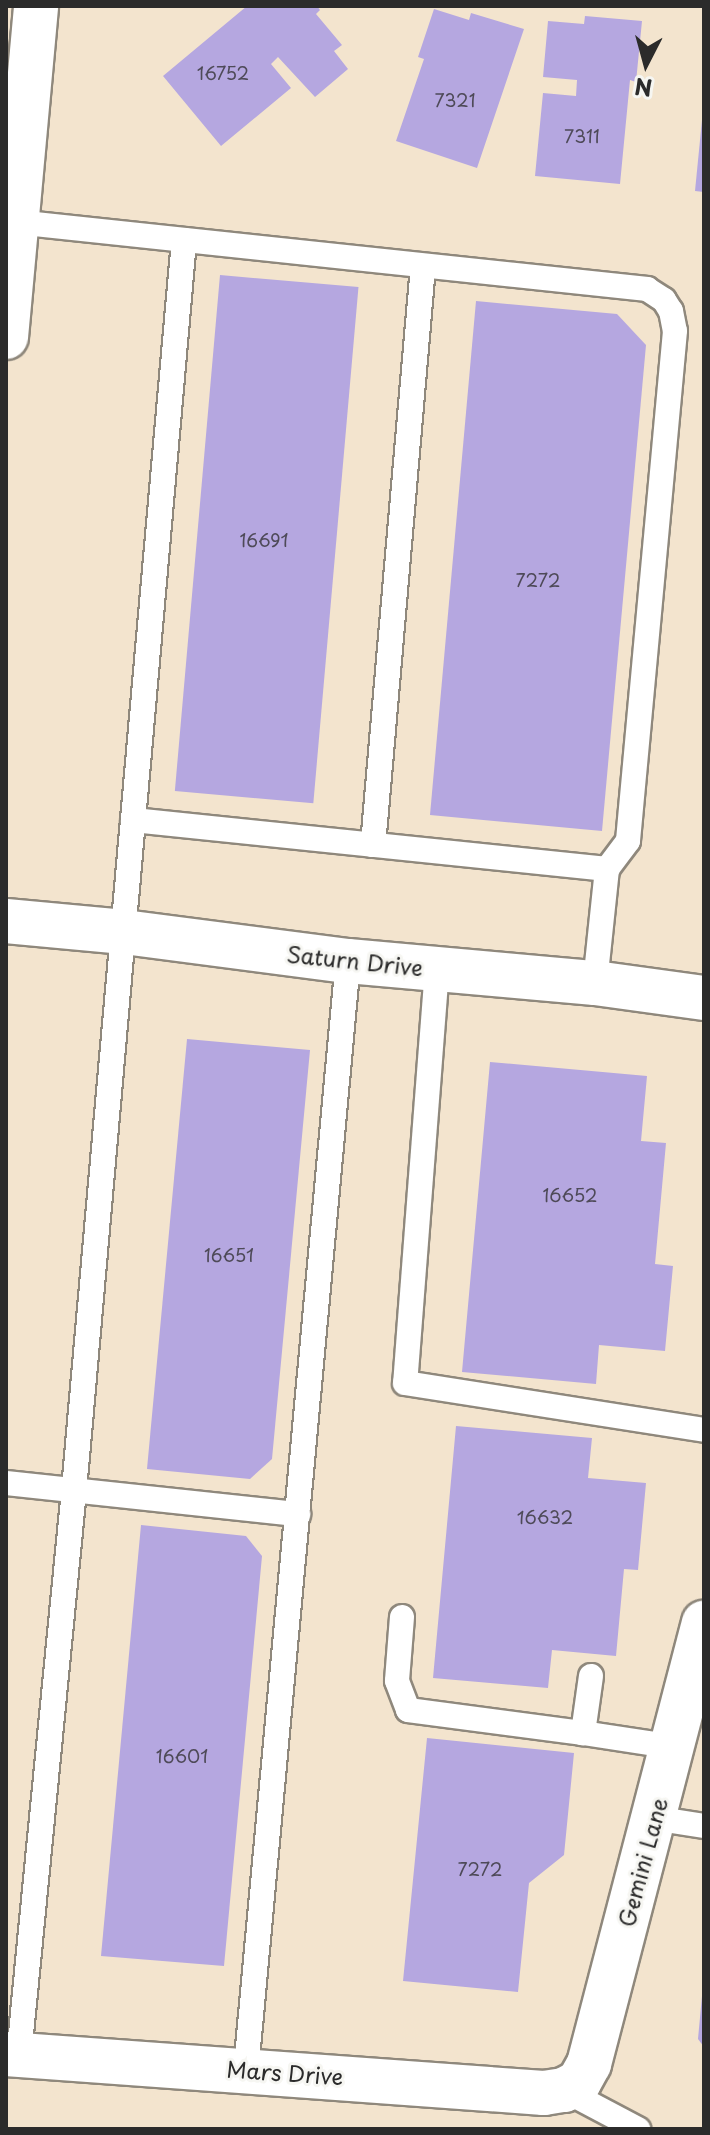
<!DOCTYPE html>
<style>
body{margin:0}
#map{position:relative;width:710px;height:2135px;overflow:hidden;background:#f3e4ce;font-family:"Playpen Sans",sans-serif}
div>[style]{position:absolute}
.building>*{inset:0;background:#b5a7e0;transform-origin:0 0}
.roads{filter:drop-shadow(2px 0 #8f887c) drop-shadow(-2px 0 #8f887c) drop-shadow(0 2px #8f887c) drop-shadow(0 -2px #8f887c)}
.lane>*{height:24px;margin:-12px;padding:0 12px;transform-origin:12px;border-radius:12px;background:#fff}
.street>*{height:44px;margin:-22px;padding:0 22px;transform-origin:22px;border-radius:22px;background:#fff}
.secondary>*{height:44px;margin:-22px;padding:0 22px;transform-origin:22px;border-radius:22px;background:#fff}
span{translate:-50% -50%;white-space:nowrap;text-align:center;line-height:1.15;-webkit-text-stroke:6px #f6f6f2;paint-order:stroke}
.number-label{font-size:18px;color:#4e4a58}
.number-label span{-webkit-text-stroke-width:0}
.street-label{font-size:22px;color:#2b2b2b}
.frame{position:absolute;inset:0;border:8px solid #2b2b2b;pointer-events:none}
.north{position:absolute;left:606px;top:24px;width:80px;height:80px;-webkit-text-stroke:6px #f6f6f2;paint-order:stroke;rotate:186deg;font-size:22px;font-weight:700;line-height:32px;text-align:center;color:#2b2b2b}
.north::after{content:'';display:block;margin:auto;width:28px;height:36px;background:#2b2b2b;clip-path:polygon(50% 0,100% 100%,50% 72%,0 100%)}
</style>
<div id="map">
<div class="building">
<i style="clip-path:polygon(247px 6px,317px 6px,320px 10px,316px 14px,342px 45px,334px 51px,348px 69px,315px 97px,278px 57px,271px 64px,291px 88px,221px 146px,163px 76px)"></i>
<i style="clip-path:polygon(434px 9px,469px 20px,471px 13px,524px 29px,477px 168px,396px 141px,424px 59px,418px 57px)"></i>
<i style="clip-path:polygon(585px 16px,642px 21px,636px 82px,630px 80px,620px 184px,535px 176px,543px 93px,576px 96px,577px 80px,543px 77px,548px 21px,584px 24px)"></i>
<i style="clip-path:polygon(702px 120px,704px 120px,704px 192px,695px 191px)"></i>
<i style="left:220px;top:275px;width:139px;height:518px;rotate:5deg"></i>
<i style="clip-path:polygon(476px 301px,617px 314px,646px 345px,602px 831px,430px 815px)"></i>
<i style="clip-path:polygon(187px 1039px,310px 1050px,272px 1459px,250px 1479px,147px 1469px)"></i>
<i style="clip-path:polygon(490px 1062px,647px 1076px,641px 1141px,666px 1143px,655px 1264px,673px 1266px,665px 1351px,599px 1345px,596px 1384px,462px 1372px)"></i>
<i style="clip-path:polygon(456px 1426px,592px 1438px,588px 1478px,646px 1483px,638px 1570px,624px 1569px,616px 1656px,552px 1650px,548px 1688px,433px 1678px)"></i>
<i style="clip-path:polygon(141px 1525px,246px 1536px,262px 1556px,224px 1966px,101px 1956px)"></i>
<i style="clip-path:polygon(427px 1738px,574px 1753px,564px 1855px,529px 1883px,518px 1992px,403px 1981px)"></i>
<i style="clip-path:polygon(702px 1996px,704px 1997px,704px 2047px,698px 2039px)"></i>
</div>
<div class="roads">
<div class="lane">
<i style="left:16px;top:222px;width:635px;rotate:6.06deg"></i>
<i style="left:647px;top:289px;width:20px;rotate:33deg"></i>
<i style="left:664px;top:300px;width:13px;rotate:58deg"></i>
<i style="left:671px;top:311px;width:20px;rotate:79deg"></i>
<i style="left:675px;top:331px;width:512px;rotate:95.27deg"></i>
<i style="left:628px;top:841px;width:35px;rotate:127deg"></i>
<i style="left:607px;top:869px;width:115px;rotate:96deg"></i>
<i style="left:133px;top:820px;width:477px;rotate:5.9deg"></i>
<i style="left:373px;top:845px;width:581px;rotate:-85.06deg"></i>
<i style="left:437px;top:969px;width:415px;rotate:94.4deg"></i>
<i style="left:405px;top:1383px;width:303px;rotate:8.9deg"></i>
<i style="left:6px;top:1483px;width:294px;rotate:6.1deg"></i>
<i style="left:402px;top:1617px;width:64px;rotate:94.5deg"></i>
<i style="left:397px;top:1681px;width:31px;rotate:69deg"></i>
<i style="left:408px;top:1710px;width:177px;rotate:7.5deg"></i>
<i style="left:591px;top:1676px;width:58px;rotate:98deg"></i>
<i style="left:583px;top:1733px;width:92px;rotate:8.7deg"></i>
<i style="left:653px;top:1818px;width:52px;rotate:8.9deg"></i>
<i style="left:19px;top:2054px;width:567px;rotate:-84.43deg"></i>
<i style="left:74px;top:1490px;width:1255px;rotate:-84.97deg"></i>
<i style="left:246px;top:2069px;width:1113px;rotate:-84.74deg"></i>
<i style="left:564px;top:2090px;width:84px;rotate:27.8deg"></i>
</div>
<div class="street">
<i style="left:6px;top:921px;width:119px;rotate:5.3deg"></i>
<i style="left:124px;top:932px;width:226px;rotate:7.4deg"></i>
<i style="left:348px;top:961px;width:248px;rotate:5.1deg"></i>
<i style="left:595px;top:983px;width:110px;rotate:7.8deg"></i>
<i style="left:6px;top:2054px;width:539px;rotate:4.15deg"></i>
<i style="left:544px;top:2093px;width:20px;rotate:-9deg"></i>
<i style="left:564px;top:2090px;width:17px;rotate:-28deg"></i>
<i style="left:579px;top:2082px;width:21px;rotate:-61deg"></i>
<i style="left:589px;top:2064px;width:456px;rotate:-75.4deg"></i>
</div>
<div class="secondary">
<i style="left:6px;top:337px;width:332px;rotate:-84.8deg"></i>
</div>
</div>
<div class="number-label">
<span style="left:223px;top:73px">16752</span>
<span style="left:455px;top:100px">7321</span>
<span style="left:582px;top:136px">7311</span>
<span style="left:264px;top:540px">16691</span>
<span style="left:538px;top:580px">7272</span>
<span style="left:570px;top:1195px">16652</span>
<span style="left:229px;top:1255px">16651</span>
<span style="left:545px;top:1517px">16632</span>
<span style="left:182px;top:1756px">16601</span>
<span style="left:480px;top:1869px">7272</span>
</div>
<div class="street-label">
<span style="left:355px;top:960px;rotate:6deg">Saturn Drive</span>
<span style="left:642px;top:1862px;rotate:-75deg">Gemini Lane</span>
<span style="left:285px;top:2072px;rotate:4deg">Mars Drive</span>
</div>
<div class="frame"></div>
<div class="north">N</div>
</div>
